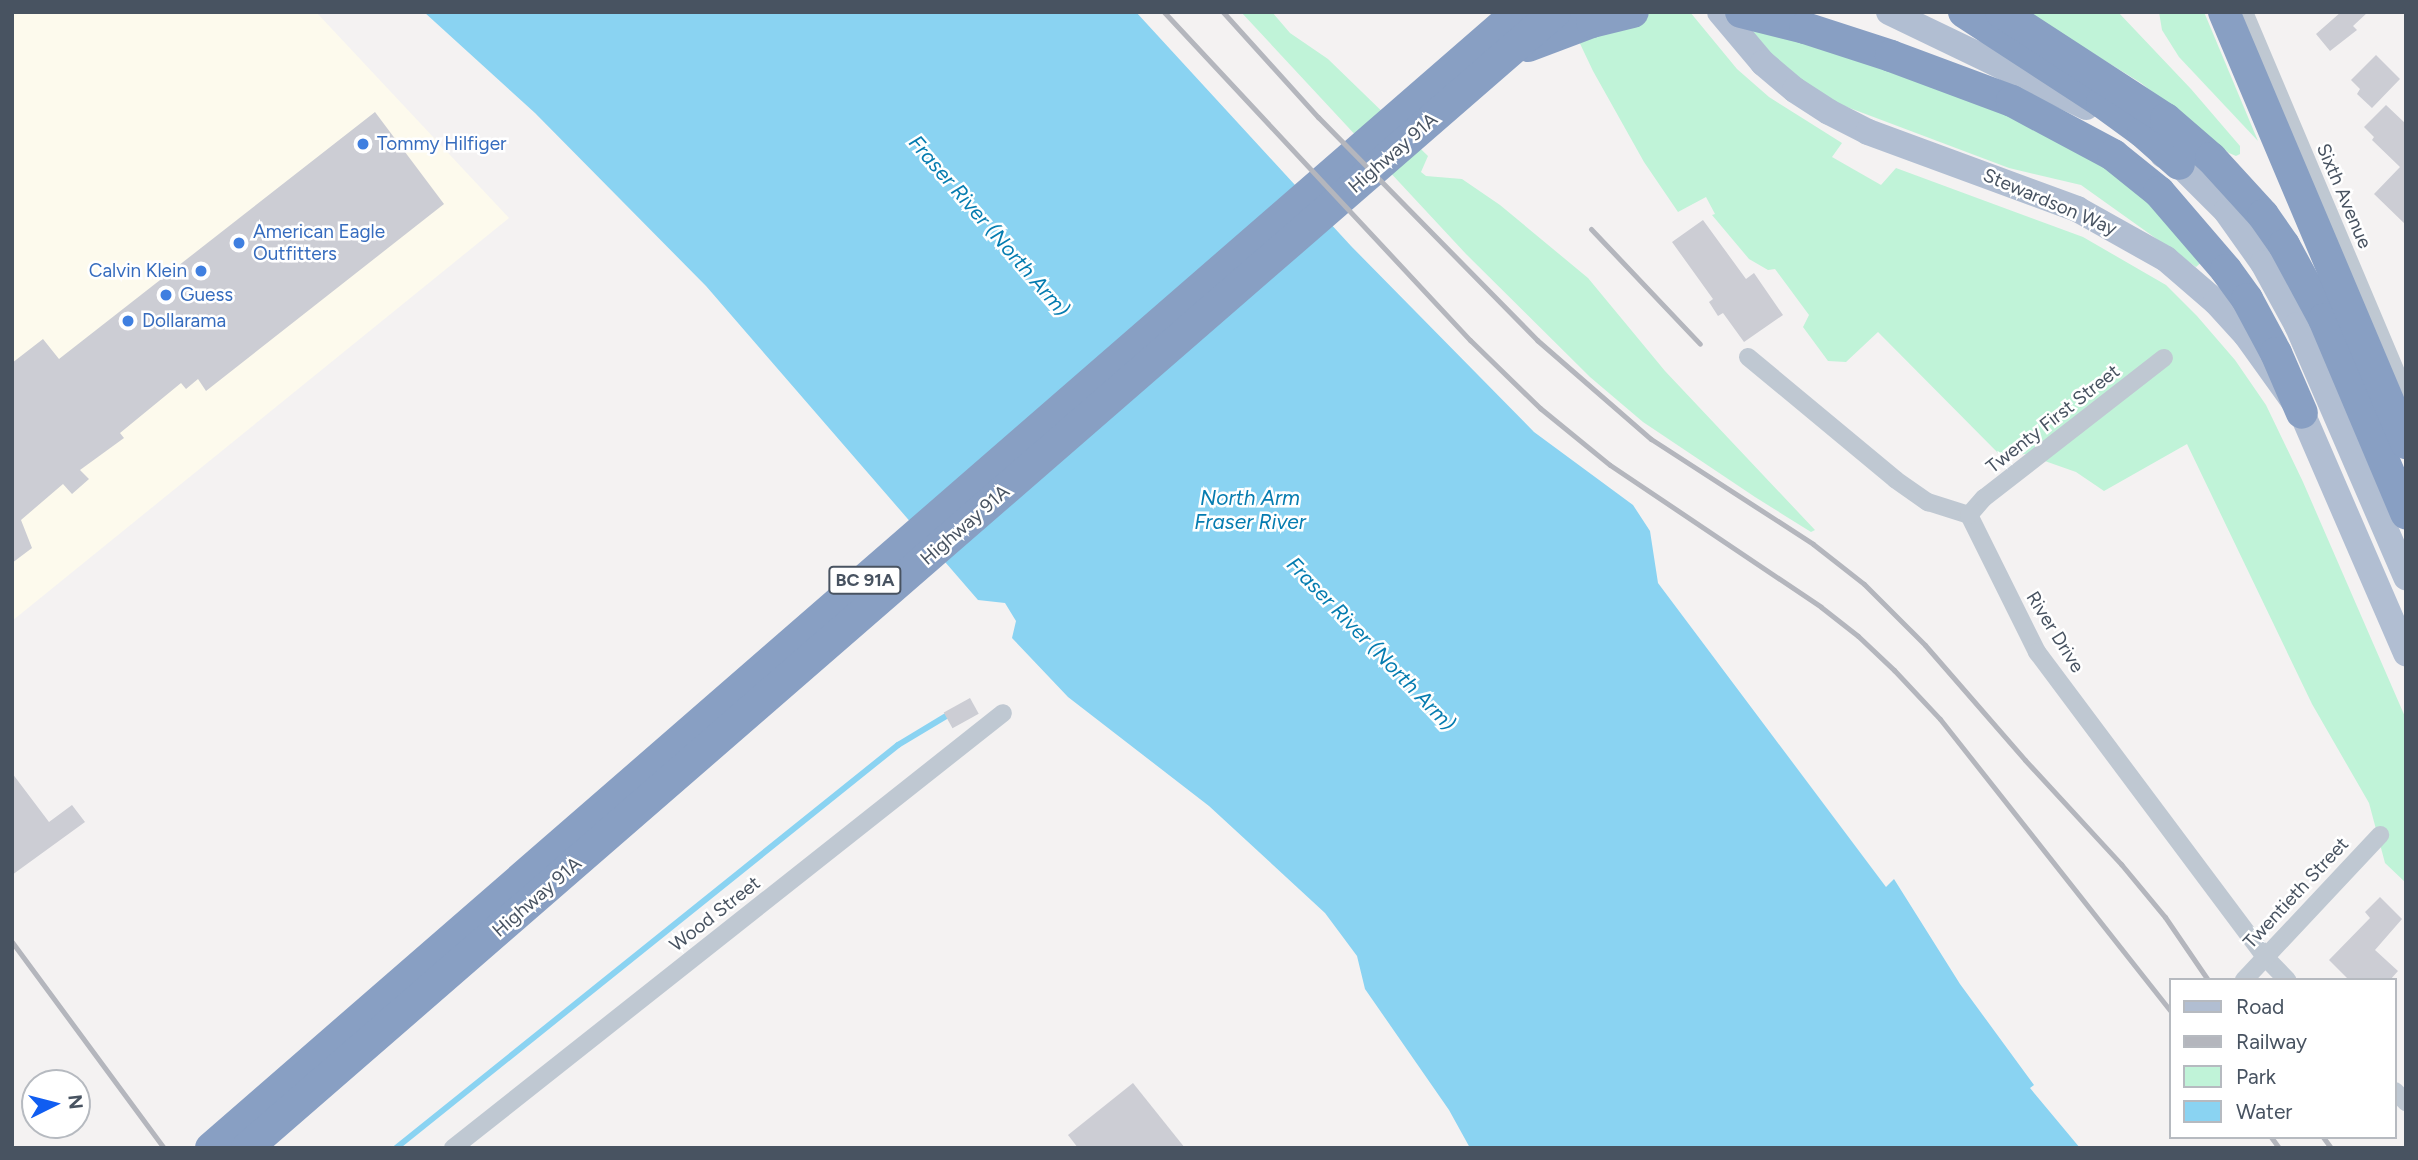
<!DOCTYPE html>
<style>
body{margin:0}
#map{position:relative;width:2418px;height:1160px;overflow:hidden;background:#f4f2f2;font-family:Figtree,sans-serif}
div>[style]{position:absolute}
.commercial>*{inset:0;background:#fdfaed}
.green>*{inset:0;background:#c0f3d8}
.water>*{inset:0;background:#8ad3f2}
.stream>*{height:6px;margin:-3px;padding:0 3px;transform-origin:3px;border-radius:3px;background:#8ad3f2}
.building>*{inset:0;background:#cccdd4;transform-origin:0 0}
.street>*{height:18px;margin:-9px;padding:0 9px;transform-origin:9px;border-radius:9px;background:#bfc8d2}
.primary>*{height:26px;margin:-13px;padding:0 13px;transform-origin:13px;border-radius:13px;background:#b1bed2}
.highway>*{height:32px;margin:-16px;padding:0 16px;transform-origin:16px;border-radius:16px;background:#889fc3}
.rail>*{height:5px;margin:-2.5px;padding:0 2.5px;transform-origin:2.5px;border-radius:2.5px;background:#b4b6bd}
.dots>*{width:19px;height:19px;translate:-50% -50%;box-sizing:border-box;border:4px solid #fff;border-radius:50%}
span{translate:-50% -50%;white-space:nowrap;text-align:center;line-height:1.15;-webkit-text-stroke:5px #fff;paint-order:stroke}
.shield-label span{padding:2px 5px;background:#fff;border:2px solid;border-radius:5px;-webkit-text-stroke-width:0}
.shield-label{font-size:18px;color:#485361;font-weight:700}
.shop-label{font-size:19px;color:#366cbe}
.left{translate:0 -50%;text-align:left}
.right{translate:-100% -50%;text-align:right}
.street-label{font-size:19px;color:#485361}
.water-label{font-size:21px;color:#057cb0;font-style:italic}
.frame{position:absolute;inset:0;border:14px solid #485361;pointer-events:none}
.legend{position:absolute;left:2169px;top:978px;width:228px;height:161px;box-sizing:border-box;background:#fff;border:2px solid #b6bac0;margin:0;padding:9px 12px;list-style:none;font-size:21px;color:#485361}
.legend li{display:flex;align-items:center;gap:14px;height:35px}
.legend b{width:35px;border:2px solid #b6bac0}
.north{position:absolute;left:21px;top:1069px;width:70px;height:70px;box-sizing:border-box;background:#fff;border:2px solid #b6bac0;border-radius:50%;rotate:84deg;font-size:19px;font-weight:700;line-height:28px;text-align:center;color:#485361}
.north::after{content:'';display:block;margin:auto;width:24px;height:32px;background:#105df1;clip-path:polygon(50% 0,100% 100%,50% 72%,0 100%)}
</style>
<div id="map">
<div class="commercial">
<i style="clip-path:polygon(12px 12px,316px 12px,509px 218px,12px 621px)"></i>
</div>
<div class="green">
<i style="clip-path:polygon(1241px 12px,1272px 12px,1290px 33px,1328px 59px,1428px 156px,1421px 172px,1426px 176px,1462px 179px,1500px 205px,1588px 278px,1665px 371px,1815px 530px,1811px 532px,1755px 497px,1643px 422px,1590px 377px,1466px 254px)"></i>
<i style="clip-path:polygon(1565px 12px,1690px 12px,1737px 69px,1769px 97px,1842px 143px,1832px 157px,1881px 185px,1896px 168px,2083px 237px,2166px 285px,2197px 316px,2235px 360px,2266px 405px,2303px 482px,2406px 719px,2406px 883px,2385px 863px,2369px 803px,2312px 704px,2187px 444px,2104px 491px,2076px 472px,2025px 454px,2002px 457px,1878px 332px,1846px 362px,1828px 361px,1803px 327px,1809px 315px,1775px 269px,1768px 270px,1749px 259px,1712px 215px,1715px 214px,1706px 197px,1678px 212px,1644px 162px,1593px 71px)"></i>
<i style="clip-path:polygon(1736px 12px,1812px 12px,1810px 15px,1918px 80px,2013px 117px,2092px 158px,2131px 186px,2205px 259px,2196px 267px,2081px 185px,2009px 168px,1839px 104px,1792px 75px,1763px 49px)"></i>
<i style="clip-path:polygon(2026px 12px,2118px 12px,2191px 89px,2240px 146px,2240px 154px,2236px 156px,2229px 153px,2141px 83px)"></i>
<i style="clip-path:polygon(2159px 12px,2204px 12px,2258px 141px,2179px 57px,2162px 30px)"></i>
</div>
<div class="water">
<i style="clip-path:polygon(424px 12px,1136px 12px,1351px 246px,1534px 432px,1633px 505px,1650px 531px,1658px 583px,1886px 887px,1894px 879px,1960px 984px,2034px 1085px,2030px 1088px,2080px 1148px,1470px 1148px,1449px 1110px,1365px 989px,1357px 956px,1325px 913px,1209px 806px,1068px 697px,1012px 638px,1016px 621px,1005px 603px,978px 600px,706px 286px,535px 113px)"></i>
</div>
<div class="stream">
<i style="left:396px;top:1148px;width:644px;rotate:-38.76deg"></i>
<i style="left:898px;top:745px;width:56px;rotate:-31.1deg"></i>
</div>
<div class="building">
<i style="clip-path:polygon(2341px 12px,2368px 12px,2353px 26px,2357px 30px,2330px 51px,2316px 34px)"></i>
<i style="clip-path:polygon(2376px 55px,2400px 79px,2372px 108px,2357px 94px,2360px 89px,2351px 80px)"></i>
<i style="clip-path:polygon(2386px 105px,2406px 124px,2406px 225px,2374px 194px,2400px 167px,2372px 140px,2374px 137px,2364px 127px)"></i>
<i style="clip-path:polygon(375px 112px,444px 204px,206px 391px,198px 379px,186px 389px,181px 383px,120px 433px,124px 438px,80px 470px,89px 479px,72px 494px,63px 484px,21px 520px,32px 548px,12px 563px,12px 363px,43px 339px,59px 359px)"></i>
<i style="clip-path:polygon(1703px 220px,1746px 279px,1754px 273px,1783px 315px,1744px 342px,1723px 313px,1718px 316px,1709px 302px,1713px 299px,1672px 242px)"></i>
<i style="left:970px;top:698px;width:18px;height:30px;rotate:61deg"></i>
<i style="clip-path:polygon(12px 773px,49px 822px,72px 805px,85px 822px,12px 875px)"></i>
<i style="clip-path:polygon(2380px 897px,2402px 919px,2375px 950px,2398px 971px,2390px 980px,2349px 980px,2329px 960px,2370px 918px,2365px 912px)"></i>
<i style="clip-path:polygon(1133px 1083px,1185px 1148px,1078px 1148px,1068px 1135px)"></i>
</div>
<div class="street">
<i style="left:2244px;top:12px;width:417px;rotate:67.1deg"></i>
<i style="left:1748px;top:357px;width:192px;rotate:39.7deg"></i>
<i style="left:1896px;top:480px;width:39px;rotate:35deg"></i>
<i style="left:1928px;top:502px;width:43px;rotate:17.6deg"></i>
<i style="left:1969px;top:515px;width:153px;rotate:63.6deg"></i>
<i style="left:2037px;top:652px;width:381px;rotate:53.2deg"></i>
<i style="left:2265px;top:957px;width:32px;rotate:46deg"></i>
<i style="left:1969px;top:515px;width:23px;rotate:-49deg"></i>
<i style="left:1984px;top:498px;width:228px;rotate:-37.9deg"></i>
<i style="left:2244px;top:980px;width:199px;rotate:-46.8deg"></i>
<i style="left:2395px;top:1091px;width:16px;rotate:45deg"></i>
<i style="left:453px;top:1148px;width:701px;rotate:-38.34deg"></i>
</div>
<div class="primary">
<i style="left:1720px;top:12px;width:67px;rotate:49.9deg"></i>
<i style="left:1763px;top:63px;width:42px;rotate:40.2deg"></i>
<i style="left:1795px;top:90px;width:40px;rotate:32.9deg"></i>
<i style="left:1829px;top:112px;width:44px;rotate:27.1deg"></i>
<i style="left:1868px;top:132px;width:223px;rotate:20.2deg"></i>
<i style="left:2077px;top:209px;width:102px;rotate:29.3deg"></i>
<i style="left:2166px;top:259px;width:66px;rotate:40.7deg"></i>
<i style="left:2216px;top:302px;width:45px;rotate:47.7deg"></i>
<i style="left:2246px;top:335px;width:96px;rotate:54.3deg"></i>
<i style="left:2302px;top:413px;width:262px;rotate:66.6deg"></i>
<i style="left:1889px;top:12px;width:219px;rotate:25.7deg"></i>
<i style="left:2163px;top:155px;width:18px;rotate:29deg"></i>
<i style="left:2179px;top:164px;width:66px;rotate:45deg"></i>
<i style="left:2226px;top:211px;width:64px;rotate:54.6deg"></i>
<i style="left:2263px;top:263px;width:71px;rotate:61.3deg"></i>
<i style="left:2297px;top:325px;width:275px;rotate:66.6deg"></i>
</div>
<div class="highway">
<i style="left:1741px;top:12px;width:66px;rotate:14deg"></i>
<i style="left:1805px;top:28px;width:90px;rotate:18deg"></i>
<i style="left:1891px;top:56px;width:129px;rotate:20.4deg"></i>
<i style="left:2012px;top:101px;width:115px;rotate:28.1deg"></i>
<i style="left:2113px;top:155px;width:59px;rotate:38.8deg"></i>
<i style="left:2159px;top:192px;width:103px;rotate:49.3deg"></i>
<i style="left:2226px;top:270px;width:36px;rotate:54deg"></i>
<i style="left:2247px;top:299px;width:61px;rotate:61.8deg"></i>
<i style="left:2276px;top:353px;width:65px;rotate:66.6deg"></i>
<i style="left:1964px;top:12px;width:165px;rotate:33.1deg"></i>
<i style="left:2102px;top:102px;width:51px;rotate:36.2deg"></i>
<i style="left:2143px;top:132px;width:48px;rotate:41.6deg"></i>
<i style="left:2001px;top:12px;width:197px;rotate:33deg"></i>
<i style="left:2166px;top:119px;width:60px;rotate:40.9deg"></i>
<i style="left:2211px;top:158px;width:77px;rotate:47.6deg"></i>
<i style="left:2263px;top:215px;width:37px;rotate:55deg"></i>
<i style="left:2284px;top:245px;width:84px;rotate:61.6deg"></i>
<i style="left:2324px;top:319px;width:211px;rotate:67.1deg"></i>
<i style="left:2224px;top:12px;width:468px;rotate:67.1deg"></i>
<i style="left:1528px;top:46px;width:68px;rotate:-20.6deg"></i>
<i style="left:1592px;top:22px;width:42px;rotate:-13.7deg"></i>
<i style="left:211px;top:1148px;width:1732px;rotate:-41deg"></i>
<i style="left:247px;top:1148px;width:1732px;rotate:-40.97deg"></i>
</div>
<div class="rail">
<i style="left:1164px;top:12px;width:449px;rotate:47deg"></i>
<i style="left:1470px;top:340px;width:98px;rotate:44.2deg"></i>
<i style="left:1540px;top:408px;width:90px;rotate:39.2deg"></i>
<i style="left:1610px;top:465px;width:254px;rotate:33.9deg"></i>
<i style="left:1821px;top:607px;width:47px;rotate:38.1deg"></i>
<i style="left:1858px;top:636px;width:50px;rotate:43.4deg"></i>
<i style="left:1894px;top:670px;width:67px;rotate:46.8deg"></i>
<i style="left:1940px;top:719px;width:372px;rotate:51.7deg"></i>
<i style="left:1223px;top:12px;width:142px;rotate:47.9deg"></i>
<i style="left:1318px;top:117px;width:313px;rotate:45.5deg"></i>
<i style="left:1537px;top:340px;width:151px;rotate:41deg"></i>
<i style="left:1651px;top:439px;width:193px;rotate:32.9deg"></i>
<i style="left:1813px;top:544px;width:65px;rotate:38.1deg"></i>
<i style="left:1864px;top:584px;width:86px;rotate:45deg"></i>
<i style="left:1925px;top:645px;width:152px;rotate:49deg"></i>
<i style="left:2025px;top:760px;width:142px;rotate:47.3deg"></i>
<i style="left:2121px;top:864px;width:69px;rotate:50.3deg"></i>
<i style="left:2165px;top:917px;width:76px;rotate:55.7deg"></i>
<i style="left:1591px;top:229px;width:158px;rotate:46.5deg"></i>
<i style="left:12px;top:942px;width:256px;rotate:53.6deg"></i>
<i style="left:2271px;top:1137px;width:14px;rotate:54deg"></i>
<i style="left:2323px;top:1137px;width:14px;rotate:54deg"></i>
</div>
<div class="dots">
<i style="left:363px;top:144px;background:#3f7fe0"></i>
<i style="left:239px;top:243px;background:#3f7fe0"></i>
<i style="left:201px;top:271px;background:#3f7fe0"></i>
<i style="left:166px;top:295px;background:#3f7fe0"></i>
<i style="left:128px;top:321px;background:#3f7fe0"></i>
</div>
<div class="shield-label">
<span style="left:865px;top:580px">BC 91A</span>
</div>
<div class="shop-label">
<span class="left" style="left:377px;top:144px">Tommy Hilfiger</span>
<span class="left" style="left:253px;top:243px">American Eagle<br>Outfitters</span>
<span class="right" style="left:187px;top:271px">Calvin Klein</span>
<span class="left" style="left:180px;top:295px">Guess</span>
<span class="left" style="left:142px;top:321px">Dollarama</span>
</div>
<div class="street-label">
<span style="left:1393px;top:153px;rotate:-41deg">Highway 91A</span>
<span style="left:2344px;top:196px;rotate:67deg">Sixth Avenue</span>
<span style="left:2050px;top:202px;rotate:23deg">Stewardson Way</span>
<span style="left:2053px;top:419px;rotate:-38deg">Twenty First Street</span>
<span style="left:965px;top:525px;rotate:-41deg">Highway 91A</span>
<span style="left:2055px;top:632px;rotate:58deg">River Drive</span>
<span style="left:2296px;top:893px;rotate:-47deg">Twentieth Street</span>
<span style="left:537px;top:897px;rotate:-41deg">Highway 91A</span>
<span style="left:715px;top:914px;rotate:-38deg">Wood Street</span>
</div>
<div class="water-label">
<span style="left:989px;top:226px;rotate:49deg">Fraser River (North Arm)</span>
<span style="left:1250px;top:510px">North Arm<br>Fraser River</span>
<span style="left:1371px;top:644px;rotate:46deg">Fraser River (North Arm)</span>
</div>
<div class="frame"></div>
<ul class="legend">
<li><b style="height:9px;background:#b1bed2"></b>Road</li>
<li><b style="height:9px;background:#b4b6bd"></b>Railway</li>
<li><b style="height:19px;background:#c0f3d8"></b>Park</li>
<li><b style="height:19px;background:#8ad3f2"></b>Water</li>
</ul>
<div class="north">N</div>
</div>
